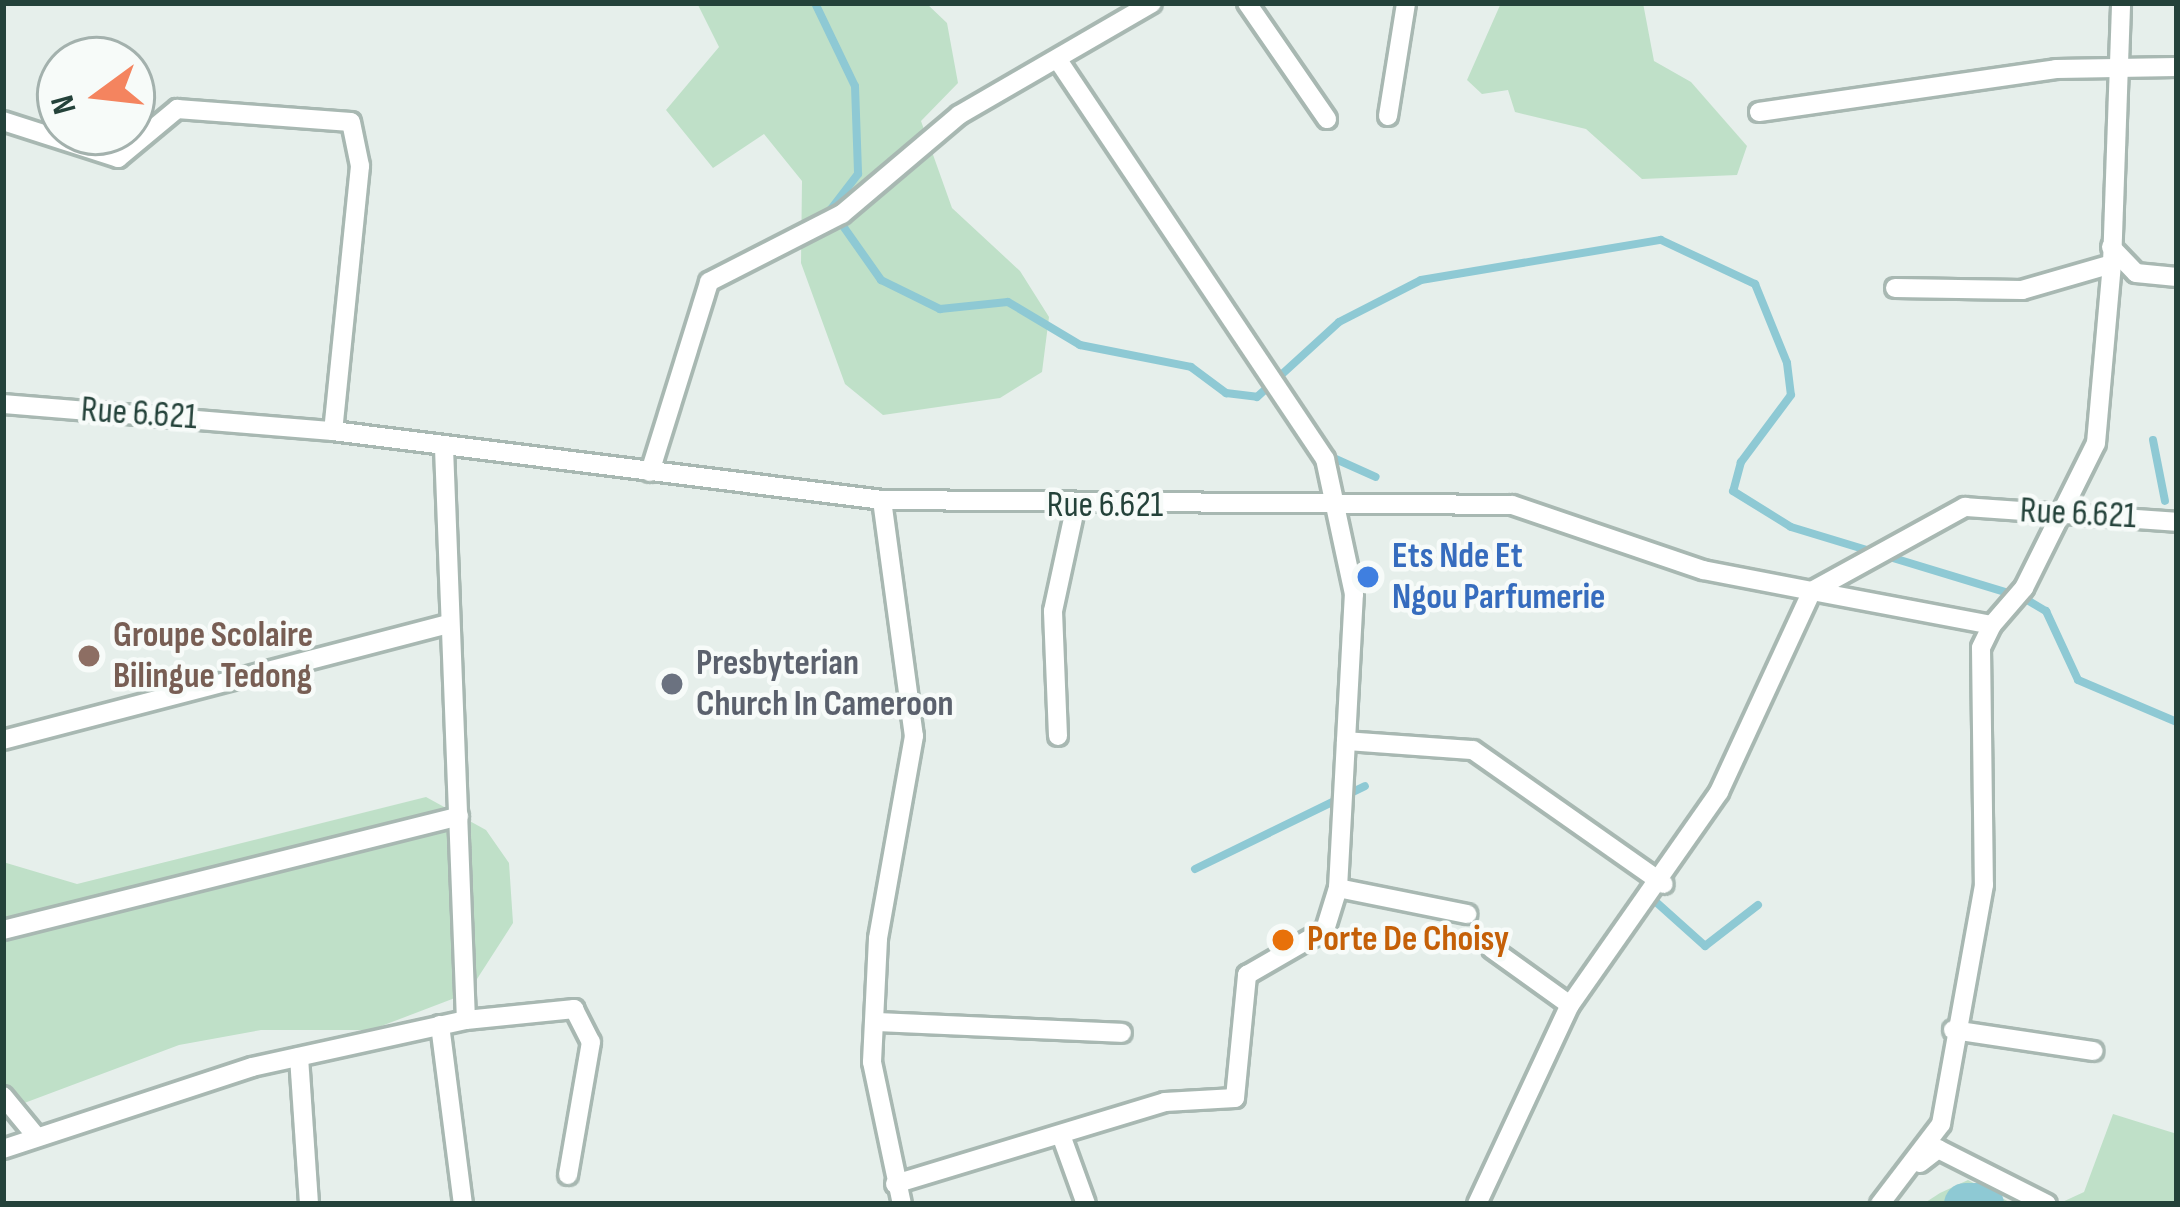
<!DOCTYPE html>
<style>
body{margin:0}
#map{position:relative;width:2180px;height:1207px;overflow:hidden;background:#e6efeb;font-family:"Sofia Sans Condensed",sans-serif}
div>[style]{position:absolute}
.green>*{inset:0;background:#bfe0c8}
.stream>*{height:8px;margin:-4px;padding:0 4px;transform-origin:4px;border-radius:4px;background:#8ec9d4}
.river>*{height:42px;margin:-21px;padding:0 21px;transform-origin:21px;border-radius:21px;background:#8ec9d4}
.roads{filter:drop-shadow(3px 0 #a8b8b2) drop-shadow(-3px 0 #a8b8b2) drop-shadow(0 3px #a8b8b2) drop-shadow(0 -3px #a8b8b2)}
.street>*{height:18px;margin:-9px;padding:0 9px;transform-origin:9px;border-radius:9px;background:#fff}
.dots>*{width:33px;height:33px;translate:-50% -50%;box-sizing:border-box;border:6px solid #f7fbf9;border-radius:50%}
span{translate:-50% -50%;white-space:nowrap;text-align:center;line-height:1.15;-webkit-text-stroke:9px #f7fbf9;paint-order:stroke}
.street-label{font-size:36px;color:#24423a}
.shop-label{font-size:36px;color:#366cbe;font-weight:700}
.left{translate:0 -50%;text-align:left}
.education-label{font-size:36px;color:#785e54;font-weight:700}
.worship-label{font-size:36px;color:#5b616d;font-weight:700}
.food-label{font-size:36px;color:#c56008;font-weight:700}
.frame{position:absolute;inset:0;border:6px solid #24423a;pointer-events:none}
.north{position:absolute;left:36px;top:36px;width:120px;height:120px;box-sizing:border-box;background:#f7fbf9;border:3px solid #a3b1ad;border-radius:50%;rotate:255deg;font-size:33px;font-weight:700;line-height:48px;text-align:center;color:#24423a}
.north::after{content:'';display:block;margin:auto;width:42px;height:54px;background:#f4845f;clip-path:polygon(50% 0,100% 100%,50% 72%,0 100%)}
</style>
<div id="map">
<div class="green">
<i style="clip-path:polygon(697px 3px,926px 3px,947px 23px,958px 83px,921px 121px,952px 208px,1020px 271px,1049px 317px,1042px 372px,1000px 398px,883px 415px,845px 384px,801px 263px,802px 181px,764px 134px,713px 168px,666px 110px,719px 47px)"></i>
<i style="clip-path:polygon(1501px 3px,1643px 3px,1654px 61px,1691px 82px,1747px 146px,1737px 175px,1642px 179px,1586px 129px,1515px 112px,1508px 90px,1482px 94px,1467px 80px)"></i>
<i style="clip-path:polygon(426px 797px,486px 830px,509px 863px,513px 923px,468px 993px,371px 1030px,261px 1030px,179px 1045px,3px 1111px,3px 862px,77px 884px)"></i>
<i style="clip-path:polygon(2113px 1114px,2177px 1134px,2177px 1204px,2058px 1204px,2084px 1192px)"></i>
<i style="clip-path:polygon(1968px 1180px,2013px 1204px,1923px 1204px,1940px 1193px)"></i>
</div>
<div class="stream">
<i style="left:815px;top:3px;width:92px;rotate:64.3deg"></i>
<i style="left:855px;top:86px;width:88px;rotate:88deg"></i>
<i style="left:858px;top:174px;width:44px;rotate:127.6deg"></i>
<i style="left:831px;top:209px;width:87px;rotate:54.8deg"></i>
<i style="left:881px;top:280px;width:66px;rotate:26.2deg"></i>
<i style="left:940px;top:309px;width:68px;rotate:-5.9deg"></i>
<i style="left:1008px;top:302px;width:84px;rotate:30.8deg"></i>
<i style="left:1080px;top:345px;width:113px;rotate:11.2deg"></i>
<i style="left:1191px;top:367px;width:44px;rotate:36.6deg"></i>
<i style="left:1226px;top:393px;width:31px;rotate:7deg"></i>
<i style="left:1257px;top:397px;width:111px;rotate:-42.4deg"></i>
<i style="left:1339px;top:322px;width:92px;rotate:-27.1deg"></i>
<i style="left:1421px;top:280px;width:243px;rotate:-9.5deg"></i>
<i style="left:1661px;top:240px;width:104px;rotate:25.1deg"></i>
<i style="left:1755px;top:284px;width:85px;rotate:67.9deg"></i>
<i style="left:1787px;top:363px;width:32px;rotate:83deg"></i>
<i style="left:1791px;top:395px;width:84px;rotate:126.7deg"></i>
<i style="left:1741px;top:462px;width:30px;rotate:105deg"></i>
<i style="left:1733px;top:491px;width:68px;rotate:31.8deg"></i>
<i style="left:1791px;top:527px;width:244px;rotate:16.9deg"></i>
<i style="left:2024px;top:598px;width:26px;rotate:31deg"></i>
<i style="left:2046px;top:611px;width:76px;rotate:65.1deg"></i>
<i style="left:2078px;top:680px;width:108px;rotate:23deg"></i>
<i style="left:2153px;top:440px;width:62px;rotate:78.9deg"></i>
<i style="left:1329px;top:456px;width:51px;rotate:24.1deg"></i>
<i style="left:1195px;top:869px;width:189px;rotate:-26deg"></i>
<i style="left:1656px;top:902px;width:66px;rotate:41.9deg"></i>
<i style="left:1705px;top:946px;width:67px;rotate:-37.7deg"></i>
</div>
<div class="river">
<i style="left:1965px;top:1204px;width:18px"></i>
</div>
<div class="roads">
<div class="street">
<i style="left:1247px;top:3px;width:141px;rotate:55.4deg"></i>
<i style="left:1759px;top:112px;width:300px;rotate:-8.2deg"></i>
<i style="left:2056px;top:69px;width:121px;rotate:-0.9deg"></i>
<i style="left:1388px;top:116px;width:114px;rotate:-80.9deg"></i>
<i style="left:3px;top:121px;width:121px;rotate:17.8deg"></i>
<i style="left:118px;top:158px;width:77px;rotate:-39.7deg"></i>
<i style="left:177px;top:109px;width:174px;rotate:4.3deg"></i>
<i style="left:351px;top:122px;width:45px;rotate:78.4deg"></i>
<i style="left:360px;top:166px;width:266px;rotate:95.8deg"></i>
<i style="left:2111px;top:247px;width:36px;rotate:46deg"></i>
<i style="left:2136px;top:273px;width:41px;rotate:5.6deg"></i>
<i style="left:1895px;top:288px;width:127px;rotate:0.9deg"></i>
<i style="left:2022px;top:290px;width:94px;rotate:-16.1deg"></i>
<i style="left:2112px;top:264px;width:261px;rotate:-88deg"></i>
<i style="left:3px;top:404px;width:331px;rotate:4.7deg"></i>
<i style="left:333px;top:431px;width:553px;rotate:7.16deg"></i>
<i style="left:882px;top:500px;width:630px;rotate:0.45deg"></i>
<i style="left:1512px;top:505px;width:202px;rotate:18.8deg"></i>
<i style="left:1703px;top:570px;width:111px;rotate:10.9deg"></i>
<i style="left:1812px;top:591px;width:175px;rotate:-28.8deg"></i>
<i style="left:1965px;top:507px;width:213px;rotate:4deg"></i>
<i style="left:444px;top:448px;width:572px;rotate:87.8deg"></i>
<i style="left:650px;top:472px;width:199px;rotate:-72.7deg"></i>
<i style="left:709px;top:282px;width:149px;rotate:-27.1deg"></i>
<i style="left:842px;top:214px;width:153px;rotate:-40.2deg"></i>
<i style="left:959px;top:115px;width:223px;rotate:-30.1deg"></i>
<i style="left:882px;top:500px;width:238px;rotate:82.3deg"></i>
<i style="left:914px;top:736px;width:206px;rotate:100.1deg"></i>
<i style="left:878px;top:939px;width:123px;rotate:92.8deg"></i>
<i style="left:872px;top:1062px;width:145px;rotate:78.1deg"></i>
<i style="left:1992px;top:625px;width:49px;rotate:-49.1deg"></i>
<i style="left:2024px;top:588px;width:162px;rotate:-63.6deg"></i>
<i style="left:2096px;top:443px;width:180px;rotate:-84.9deg"></i>
<i style="left:1058px;top:736px;width:125px;rotate:-92.3deg"></i>
<i style="left:1053px;top:611px;width:108px;rotate:-77.8deg"></i>
<i style="left:3px;top:740px;width:461px;rotate:-14.6deg"></i>
<i style="left:1346px;top:741px;width:127px;rotate:4.1deg"></i>
<i style="left:1473px;top:750px;width:233px;rotate:35.1deg"></i>
<i style="left:1338px;top:888px;width:132px;rotate:11.4deg"></i>
<i style="left:3px;top:930px;width:470px;rotate:-14deg"></i>
<i style="left:1492px;top:949px;width:96px;rotate:35.7deg"></i>
<i style="left:875px;top:1022px;width:247px;rotate:2.5deg"></i>
<i style="left:440px;top:1025px;width:180px;rotate:82.7deg"></i>
<i style="left:1953px;top:1030px;width:142px;rotate:8.5deg"></i>
<i style="left:299px;top:1057px;width:147px;rotate:86.1deg"></i>
<i style="left:3px;top:1096px;width:52px;rotate:50.5deg"></i>
<i style="left:1061px;top:1135px;width:73px;rotate:70.1deg"></i>
<i style="left:3px;top:1149px;width:262px;rotate:-18.2deg"></i>
<i style="left:252px;top:1067px;width:219px;rotate:-12.4deg"></i>
<i style="left:466px;top:1020px;width:109px;rotate:-5.8deg"></i>
<i style="left:574px;top:1009px;width:37px;rotate:63deg"></i>
<i style="left:591px;top:1042px;width:135px;rotate:99.8deg"></i>
<i style="left:1920px;top:1163px;width:23px;rotate:-38deg"></i>
<i style="left:1938px;top:1149px;width:122px;rotate:26.8deg"></i>
<i style="left:895px;top:1184px;width:282px;rotate:-16.9deg"></i>
<i style="left:1165px;top:1102px;width:70px;rotate:-3.3deg"></i>
<i style="left:1235px;top:1098px;width:124px;rotate:-84.4deg"></i>
<i style="left:1247px;top:975px;width:90px;rotate:-30deg"></i>
<i style="left:1325px;top:930px;width:44px;rotate:-72.8deg"></i>
<i style="left:1338px;top:888px;width:294px;rotate:-86.9deg"></i>
<i style="left:1354px;top:594px;width:138px;rotate:-102.1deg"></i>
<i style="left:1325px;top:459px;width:478px;rotate:-123.8deg"></i>
<i style="left:1477px;top:1204px;width:220px;rotate:-65deg"></i>
<i style="left:1570px;top:1005px;width:260px;rotate:-55deg"></i>
<i style="left:1719px;top:792px;width:221px;rotate:-65.2deg"></i>
<i style="left:1812px;top:591px;width:183px;rotate:10.7deg"></i>
<i style="left:1992px;top:625px;width:25px;rotate:116deg"></i>
<i style="left:1981px;top:648px;width:237px;rotate:89.3deg"></i>
<i style="left:1984px;top:885px;width:243px;rotate:100.2deg"></i>
<i style="left:1941px;top:1124px;width:101px;rotate:127.3deg"></i>
</div>
</div>
<div class="dots">
<i style="left:1368px;top:577px;background:#3f7fe0"></i>
<i style="left:89px;top:656px;background:#8d6e63"></i>
<i style="left:672px;top:684px;background:#6b7280"></i>
<i style="left:1283px;top:940px;background:#e8710a"></i>
</div>
<div class="street-label">
<span style="left:139px;top:414px;rotate:4deg">Rue 6.621</span>
<span style="left:1105px;top:506px">Rue 6.621</span>
<span style="left:2078px;top:514px;rotate:3deg">Rue 6.621</span>
</div>
<div class="shop-label">
<span class="left" style="left:1392px;top:577px">Ets Nde Et<br>Ngou Parfumerie</span>
</div>
<div class="education-label">
<span class="left" style="left:113px;top:656px">Groupe Scolaire<br>Bilingue Tedong</span>
</div>
<div class="worship-label">
<span class="left" style="left:696px;top:684px">Presbyterian<br>Church In Cameroon</span>
</div>
<div class="food-label">
<span class="left" style="left:1307px;top:940px">Porte De Choisy</span>
</div>
<div class="frame"></div>
<div class="north">N</div>
</div>
